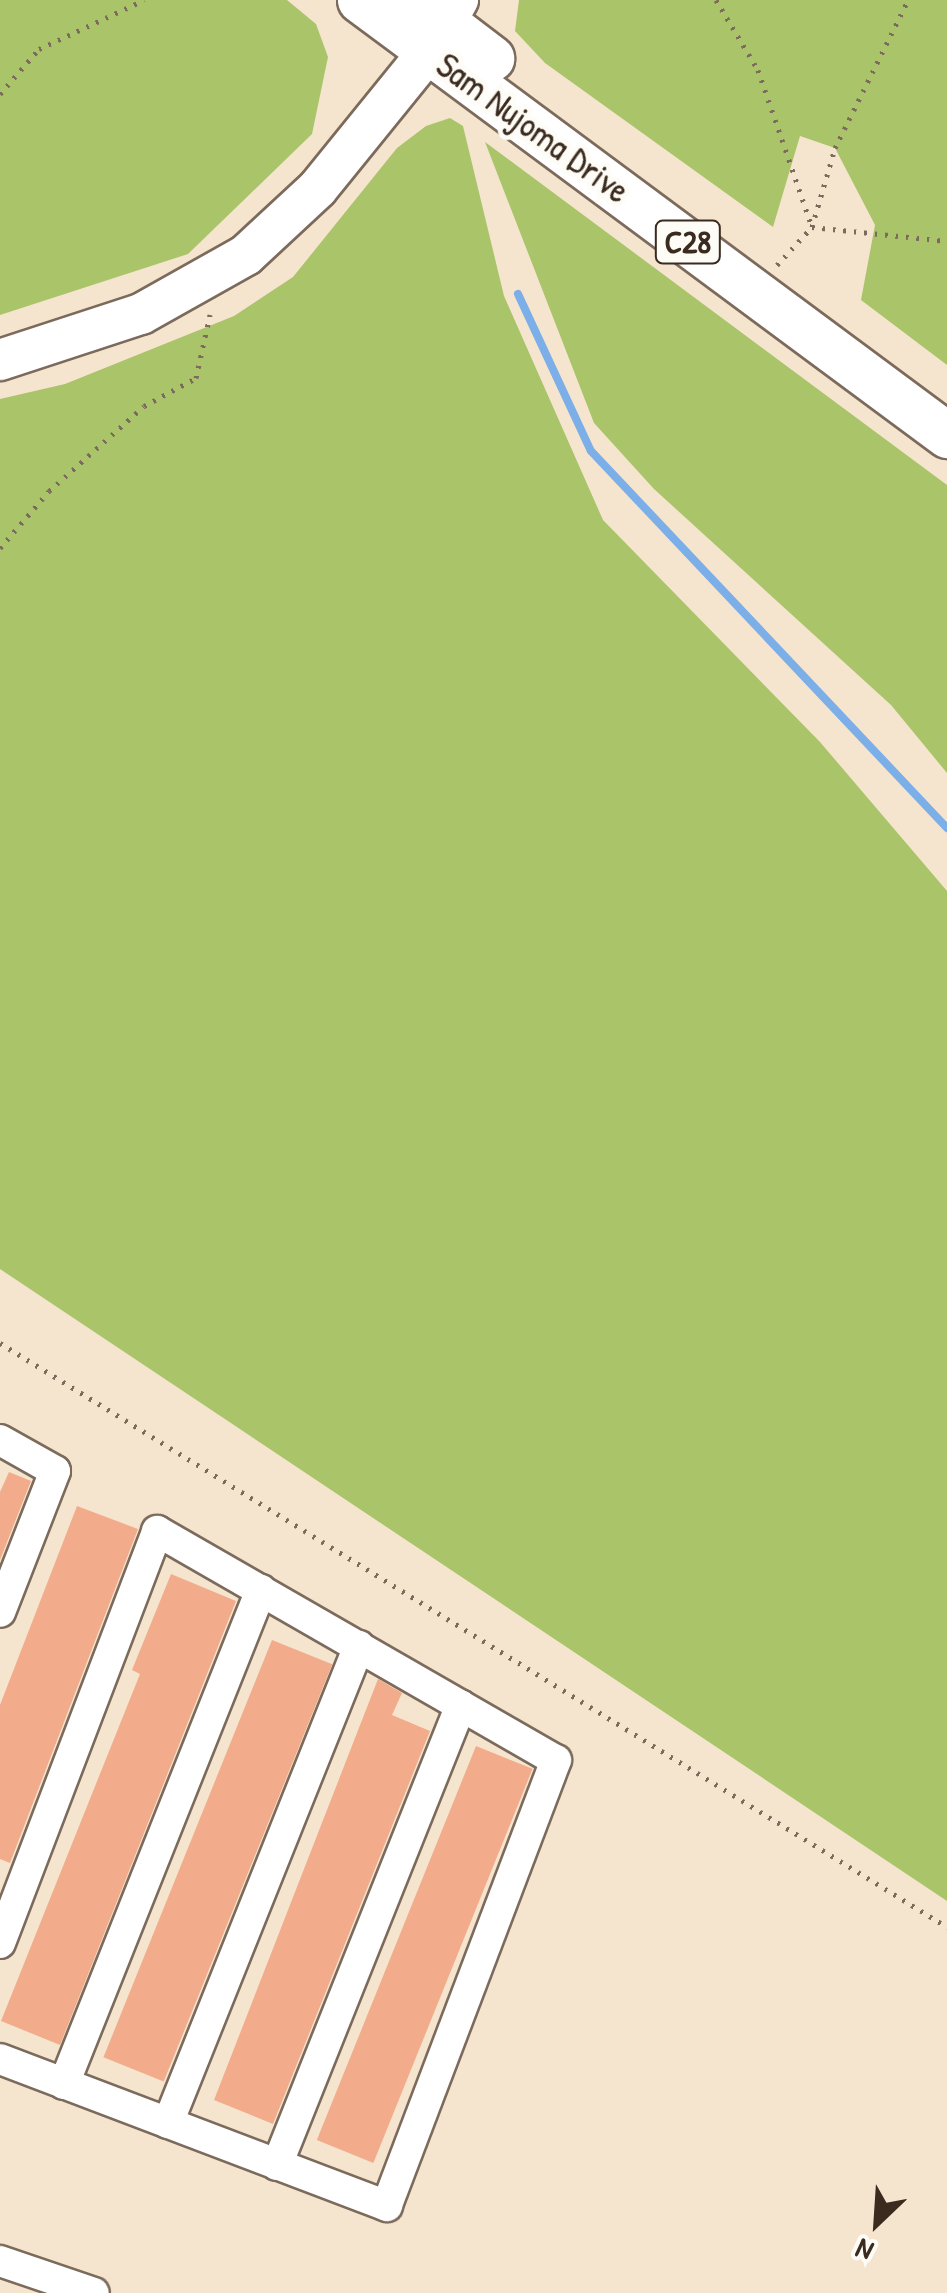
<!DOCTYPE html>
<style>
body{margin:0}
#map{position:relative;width:947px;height:2293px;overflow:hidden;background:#f5e5ce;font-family:"Patrick Hand",sans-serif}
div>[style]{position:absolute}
.green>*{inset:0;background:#aac46a}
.stream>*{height:8px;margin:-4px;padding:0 4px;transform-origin:4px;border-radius:4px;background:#7caee8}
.building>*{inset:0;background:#f2ac8c;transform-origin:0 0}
.path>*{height:5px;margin-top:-2.5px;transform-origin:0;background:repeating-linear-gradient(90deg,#7c6b5c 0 2.5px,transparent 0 10.5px)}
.roads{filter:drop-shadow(2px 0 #7c6b5c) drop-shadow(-2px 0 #7c6b5c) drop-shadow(0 2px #7c6b5c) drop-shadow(0 -2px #7c6b5c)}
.minor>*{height:30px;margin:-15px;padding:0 15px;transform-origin:15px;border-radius:15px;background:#fff}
.secondary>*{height:40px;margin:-20px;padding:0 20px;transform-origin:20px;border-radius:20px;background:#fff}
.primary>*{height:45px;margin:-22.5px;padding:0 22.5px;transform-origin:22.5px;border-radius:22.5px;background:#fff}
span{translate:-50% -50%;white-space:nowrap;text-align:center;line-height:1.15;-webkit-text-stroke:10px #fdfcf7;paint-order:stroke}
.shield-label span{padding:2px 8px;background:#fdfcf7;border:2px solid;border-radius:8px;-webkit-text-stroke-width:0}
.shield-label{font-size:32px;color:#3b2a1e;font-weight:700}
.street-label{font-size:35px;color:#3b2a1e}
.north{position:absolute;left:827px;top:2173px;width:100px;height:100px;-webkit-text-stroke:8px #fdfcf7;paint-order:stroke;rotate:205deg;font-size:28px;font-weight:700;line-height:40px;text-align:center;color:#3b2a1e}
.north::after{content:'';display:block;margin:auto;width:35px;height:45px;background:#3b2a1e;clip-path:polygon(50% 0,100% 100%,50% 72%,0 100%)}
</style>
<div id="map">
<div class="green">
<i style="clip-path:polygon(0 0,287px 0,316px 24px,328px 57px,312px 134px,188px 254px,0 315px)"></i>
<i style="clip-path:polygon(519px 0,947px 0,947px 365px,861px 300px,875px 225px,835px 148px,800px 136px,773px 227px,545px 63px,515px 31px)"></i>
<i style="clip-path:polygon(450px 118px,463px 126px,504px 296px,603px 520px,820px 742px,947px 891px,947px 1901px,0 1269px,0 399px,65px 384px,234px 316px,293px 277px,397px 148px,426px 126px)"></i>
<i style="clip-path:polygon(485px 142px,947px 485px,947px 773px,891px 705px,654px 489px,594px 423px)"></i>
</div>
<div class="stream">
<i style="left:518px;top:294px;width:173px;rotate:65.1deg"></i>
<i style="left:591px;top:451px;width:519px;rotate:46.64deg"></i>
</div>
<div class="building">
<i style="clip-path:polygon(9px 1472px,31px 1481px,0 1560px,0 1492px)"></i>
<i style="clip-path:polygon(77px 1506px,138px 1529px,10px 1863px,0 1859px,0 1705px)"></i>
<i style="clip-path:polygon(171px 1574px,236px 1601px,60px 2045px,1px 2021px,140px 1674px,132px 1670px)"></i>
<i style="left:272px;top:1640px;width:65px;height:450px;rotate:22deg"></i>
<i style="clip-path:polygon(378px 1679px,402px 1693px,392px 1715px,430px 1731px,273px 2124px,214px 2100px)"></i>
<i style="left:476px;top:1746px;width:61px;height:425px;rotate:22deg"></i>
</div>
<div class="path">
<i style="left:716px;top:0;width:82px;rotate:59deg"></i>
<i style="left:758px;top:70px;width:166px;rotate:71deg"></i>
<i style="left:812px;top:227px;width:136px;rotate:5.9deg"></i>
<i style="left:0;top:94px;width:60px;rotate:-49.1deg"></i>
<i style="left:39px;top:49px;width:116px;rotate:-25deg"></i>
<i style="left:777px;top:265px;width:52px;rotate:-47.4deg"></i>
<i style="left:812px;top:227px;width:82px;rotate:-73.8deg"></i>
<i style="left:835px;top:148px;width:165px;rotate:-63.7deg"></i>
<i style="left:0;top:548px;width:75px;rotate:-49.3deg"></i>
<i style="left:49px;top:491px;width:127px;rotate:-41.8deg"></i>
<i style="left:144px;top:406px;width:59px;rotate:-28.3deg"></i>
<i style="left:196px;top:378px;width:65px;rotate:-77.5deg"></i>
<i style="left:0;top:1343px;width:1113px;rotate:31.66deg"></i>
</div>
<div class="roads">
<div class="minor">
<i style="left:0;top:1440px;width:63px;rotate:29.4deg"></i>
<i style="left:55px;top:1471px;width:151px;rotate:111.3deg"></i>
<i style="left:0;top:1943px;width:441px;rotate:-69.1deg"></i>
<i style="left:157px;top:1531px;width:460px;rotate:29.9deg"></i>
<i style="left:556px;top:1760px;width:477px;rotate:110.8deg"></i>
<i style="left:387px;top:2206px;width:414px;rotate:-159.2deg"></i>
<i style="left:64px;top:2084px;width:532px;rotate:-68.26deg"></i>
<i style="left:168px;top:2123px;width:514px;rotate:-68.18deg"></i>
<i style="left:277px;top:2165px;width:495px;rotate:-68.2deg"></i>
<i style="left:0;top:2261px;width:99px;rotate:18.8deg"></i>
</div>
<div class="secondary">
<i style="left:0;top:360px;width:148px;rotate:-18.1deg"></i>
<i style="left:141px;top:314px;width:120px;rotate:-29.3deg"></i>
<i style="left:246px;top:255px;width:98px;rotate:-42.9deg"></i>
<i style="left:318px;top:188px;width:176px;rotate:-51deg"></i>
<i style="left:429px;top:51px;width:59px;rotate:-60.4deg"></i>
</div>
<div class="primary">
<i style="left:360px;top:0;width:731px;rotate:36.54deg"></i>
<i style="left:415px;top:0;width:96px;rotate:37.3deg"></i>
</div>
</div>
<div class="shield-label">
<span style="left:688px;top:242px">C28</span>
</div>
<div class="street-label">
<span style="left:533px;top:128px;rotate:36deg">Sam Nujoma Drive</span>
</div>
<div class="north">N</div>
</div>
